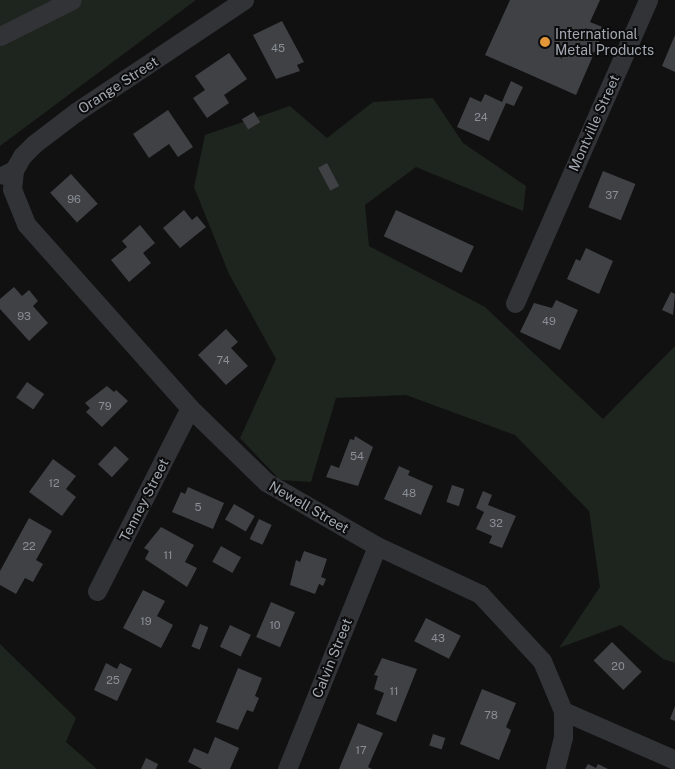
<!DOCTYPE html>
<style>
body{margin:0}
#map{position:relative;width:675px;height:769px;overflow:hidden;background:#111112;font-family:"Public Sans",sans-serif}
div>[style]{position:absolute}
.green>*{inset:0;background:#1e241e}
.building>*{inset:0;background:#404145;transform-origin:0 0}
.street>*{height:19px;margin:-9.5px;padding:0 9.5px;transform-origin:9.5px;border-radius:9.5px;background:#323337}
.dots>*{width:14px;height:14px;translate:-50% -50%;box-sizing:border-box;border:2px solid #0c0c0d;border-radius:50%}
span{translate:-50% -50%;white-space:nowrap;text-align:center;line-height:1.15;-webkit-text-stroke:4px #0c0c0d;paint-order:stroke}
.number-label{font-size:11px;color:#8a8f97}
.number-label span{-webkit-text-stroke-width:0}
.poi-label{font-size:14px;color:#a3a9b2}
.left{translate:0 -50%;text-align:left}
.street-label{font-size:14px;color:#a3a9b2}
</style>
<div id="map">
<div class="green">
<i style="clip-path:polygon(0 0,196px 0,0 146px)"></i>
<i style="clip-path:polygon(433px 98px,463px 143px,526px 186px,523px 211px,416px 167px,365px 205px,369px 246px,485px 307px,603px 419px,675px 346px,675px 663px,663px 659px,621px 625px,559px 648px,600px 587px,589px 511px,515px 435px,406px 395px,336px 398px,311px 482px,280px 480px,240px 438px,276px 359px,229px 274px,194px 187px,205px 135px,290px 106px,327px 138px,373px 102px)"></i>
<i style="clip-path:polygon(0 644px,76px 718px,66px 742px,97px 769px,0 769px)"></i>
</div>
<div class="building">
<i style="clip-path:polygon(510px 0,600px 0,590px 22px,605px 28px,576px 95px,485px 55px)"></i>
<i style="clip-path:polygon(282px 21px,304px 62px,297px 65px,300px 71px,276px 79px,253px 35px)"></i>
<i style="clip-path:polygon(675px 35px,675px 72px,662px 66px)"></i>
<i style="clip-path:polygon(229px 53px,247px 79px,224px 95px,229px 103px,207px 118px,193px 98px,205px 90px,195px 76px)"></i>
<i style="clip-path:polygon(511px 81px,523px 87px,514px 106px,506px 103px,489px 141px,457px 127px,470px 97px,481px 102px,485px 94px,502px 102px)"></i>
<i style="clip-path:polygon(168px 110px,193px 147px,178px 157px,169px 144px,149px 158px,133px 134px)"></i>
<i style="left:254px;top:112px;width:12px;height:14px;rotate:59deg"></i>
<i style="left:327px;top:163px;width:26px;height:10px;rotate:62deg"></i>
<i style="left:603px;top:171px;width:35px;height:39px;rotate:22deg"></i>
<i style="left:71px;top:174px;width:40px;height:28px;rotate:48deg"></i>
<i style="clip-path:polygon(184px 210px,192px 220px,197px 216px,206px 227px,180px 248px,163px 228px)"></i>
<i style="left:396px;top:210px;width:86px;height:29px;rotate:25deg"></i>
<i style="clip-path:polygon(140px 225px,155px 243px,143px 253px,151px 263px,129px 282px,111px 260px,127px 247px,122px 241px)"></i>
<i style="clip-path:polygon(586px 248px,613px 261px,599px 294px,567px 279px,576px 259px,580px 261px)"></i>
<i style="clip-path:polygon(14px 287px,22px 296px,29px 290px,38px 301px,33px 306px,48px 323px,29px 341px,0 309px,0 299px)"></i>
<i style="clip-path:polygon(671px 292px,675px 294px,673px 315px,662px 310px)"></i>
<i style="clip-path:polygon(556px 300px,578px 310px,560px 350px,520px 332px,534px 303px,552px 308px)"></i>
<i style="clip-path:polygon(226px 329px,238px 342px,231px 348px,248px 366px,226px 385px,198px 355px)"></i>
<i style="left:27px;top:382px;width:21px;height:19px;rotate:35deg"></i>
<i style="clip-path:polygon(107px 386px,114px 392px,116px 390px,128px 401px,102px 427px,86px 412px,90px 408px,85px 403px)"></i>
<i style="clip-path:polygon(355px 436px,373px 447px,358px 486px,326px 477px,331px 465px,339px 468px,350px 439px,354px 440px)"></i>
<i style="left:115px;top:446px;width:19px;height:25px;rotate:43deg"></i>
<i style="clip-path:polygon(53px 459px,76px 476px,66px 489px,76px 497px,62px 516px,29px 492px)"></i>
<i style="clip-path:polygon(399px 466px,410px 471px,408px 475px,433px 486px,421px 515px,384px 499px)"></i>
<i style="left:452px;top:485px;width:13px;height:18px;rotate:18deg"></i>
<i style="clip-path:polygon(188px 487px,224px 503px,213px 529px,172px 512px,181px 492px,185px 494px)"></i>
<i style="clip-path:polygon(483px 491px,492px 495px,488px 505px,516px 516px,502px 548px,489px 543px,492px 536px,476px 529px,484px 512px,476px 508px)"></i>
<i style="left:234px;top:504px;width:24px;height:18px;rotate:30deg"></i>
<i style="clip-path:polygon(29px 518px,52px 531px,36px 560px,43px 564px,33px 582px,25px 578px,16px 594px,0 585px,0 571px)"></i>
<i style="left:259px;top:519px;width:14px;height:22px;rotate:25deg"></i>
<i style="clip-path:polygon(161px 527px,194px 545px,185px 562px,197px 568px,187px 587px,145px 559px,149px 551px,144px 548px)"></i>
<i style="left:221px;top:546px;width:23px;height:18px;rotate:29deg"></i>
<i style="clip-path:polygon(304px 551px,327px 559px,321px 577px,326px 579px,323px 586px,319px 584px,315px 594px,290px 585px,296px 560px,300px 562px)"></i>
<i style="clip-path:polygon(143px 590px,165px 601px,157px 616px,173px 625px,161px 648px,123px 628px)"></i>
<i style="left:271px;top:602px;width:26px;height:38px;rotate:23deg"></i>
<i style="left:426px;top:618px;width:39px;height:26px;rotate:27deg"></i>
<i style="left:200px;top:624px;width:9px;height:24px;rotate:21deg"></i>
<i style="left:230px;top:625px;width:23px;height:24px;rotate:25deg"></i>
<i style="left:612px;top:642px;width:42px;height:26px;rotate:45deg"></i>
<i style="clip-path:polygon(382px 658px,417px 669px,396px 722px,376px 714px,384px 693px,374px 689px,378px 676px,374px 675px)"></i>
<i style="clip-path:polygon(106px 663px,117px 669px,120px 663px,132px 669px,117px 701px,94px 690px)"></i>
<i style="clip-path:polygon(238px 668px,262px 678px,255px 696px,259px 698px,253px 712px,247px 710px,238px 730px,216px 722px)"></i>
<i style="clip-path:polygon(482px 689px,516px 703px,506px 727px,511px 730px,499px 760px,460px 744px)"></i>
<i style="clip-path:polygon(675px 706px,675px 721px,670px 719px)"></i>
<i style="clip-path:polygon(358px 723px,383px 733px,368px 767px,372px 769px,339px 769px)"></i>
<i style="left:433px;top:734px;width:13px;height:12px;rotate:18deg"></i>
<i style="clip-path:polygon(215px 737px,239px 748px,230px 769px,202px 769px,188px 762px,194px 748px,208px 754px)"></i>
<i style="clip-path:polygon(146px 758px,158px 764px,156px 769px,141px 769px)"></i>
<i style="clip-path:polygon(588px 764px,596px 768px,598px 764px,608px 769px,585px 769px)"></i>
</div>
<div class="street">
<i style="left:0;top:36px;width:80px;rotate:-26.6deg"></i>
<i style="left:14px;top:170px;width:19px;rotate:96deg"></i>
<i style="left:12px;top:189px;width:38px;rotate:68deg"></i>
<i style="left:26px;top:224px;width:246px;rotate:48.3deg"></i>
<i style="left:190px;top:408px;width:106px;rotate:44.2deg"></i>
<i style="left:266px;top:482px;width:128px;rotate:30deg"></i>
<i style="left:377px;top:546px;width:114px;rotate:25deg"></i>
<i style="left:480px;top:594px;width:91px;rotate:47.2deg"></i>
<i style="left:542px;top:661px;width:54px;rotate:67.2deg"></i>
<i style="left:563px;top:711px;width:122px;rotate:23.6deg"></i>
<i style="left:4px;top:175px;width:11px;rotate:-27deg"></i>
<i style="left:14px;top:170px;width:16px;rotate:-60deg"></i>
<i style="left:22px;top:156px;width:17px;rotate:-45deg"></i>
<i style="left:34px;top:144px;width:53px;rotate:-37.3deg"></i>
<i style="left:76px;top:112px;width:202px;rotate:-33.7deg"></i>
<i style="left:515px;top:303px;width:331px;rotate:-66.3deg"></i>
<i style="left:97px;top:591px;width:205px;rotate:-63.1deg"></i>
<i style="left:287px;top:769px;width:240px;rotate:-68deg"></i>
<i style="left:555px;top:769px;width:32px;rotate:-76deg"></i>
<i style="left:563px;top:738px;width:27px;rotate:-90deg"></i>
</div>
<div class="dots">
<i style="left:545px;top:42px;background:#e39738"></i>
</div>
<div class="number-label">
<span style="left:278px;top:48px">45</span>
<span style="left:481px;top:117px">24</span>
<span style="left:612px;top:195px">37</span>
<span style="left:74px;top:199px">96</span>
<span style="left:24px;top:316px">93</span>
<span style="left:549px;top:321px">49</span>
<span style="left:223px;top:360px">74</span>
<span style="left:105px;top:406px">79</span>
<span style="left:357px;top:456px">54</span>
<span style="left:54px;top:483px">12</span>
<span style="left:409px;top:493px">48</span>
<span style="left:198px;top:507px">5</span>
<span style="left:496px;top:523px">32</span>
<span style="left:29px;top:546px">22</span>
<span style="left:168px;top:555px">11</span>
<span style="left:146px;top:621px">19</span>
<span style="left:275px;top:625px">10</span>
<span style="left:438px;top:638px">43</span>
<span style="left:618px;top:666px">20</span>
<span style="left:113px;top:680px">25</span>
<span style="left:394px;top:691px">11</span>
<span style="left:491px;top:715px">78</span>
<span style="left:361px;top:750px">17</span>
</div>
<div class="poi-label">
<span class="left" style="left:555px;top:42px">International<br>Metal Products</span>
</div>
<div class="street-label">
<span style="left:118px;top:85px;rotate:-33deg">Orange Street</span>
<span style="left:594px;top:123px;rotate:-66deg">Montville Street</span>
<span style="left:144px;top:500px;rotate:-63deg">Tenney Street</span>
<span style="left:309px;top:507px;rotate:30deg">Newell Street</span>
<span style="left:332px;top:658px;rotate:-68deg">Calvin Street</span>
</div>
</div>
